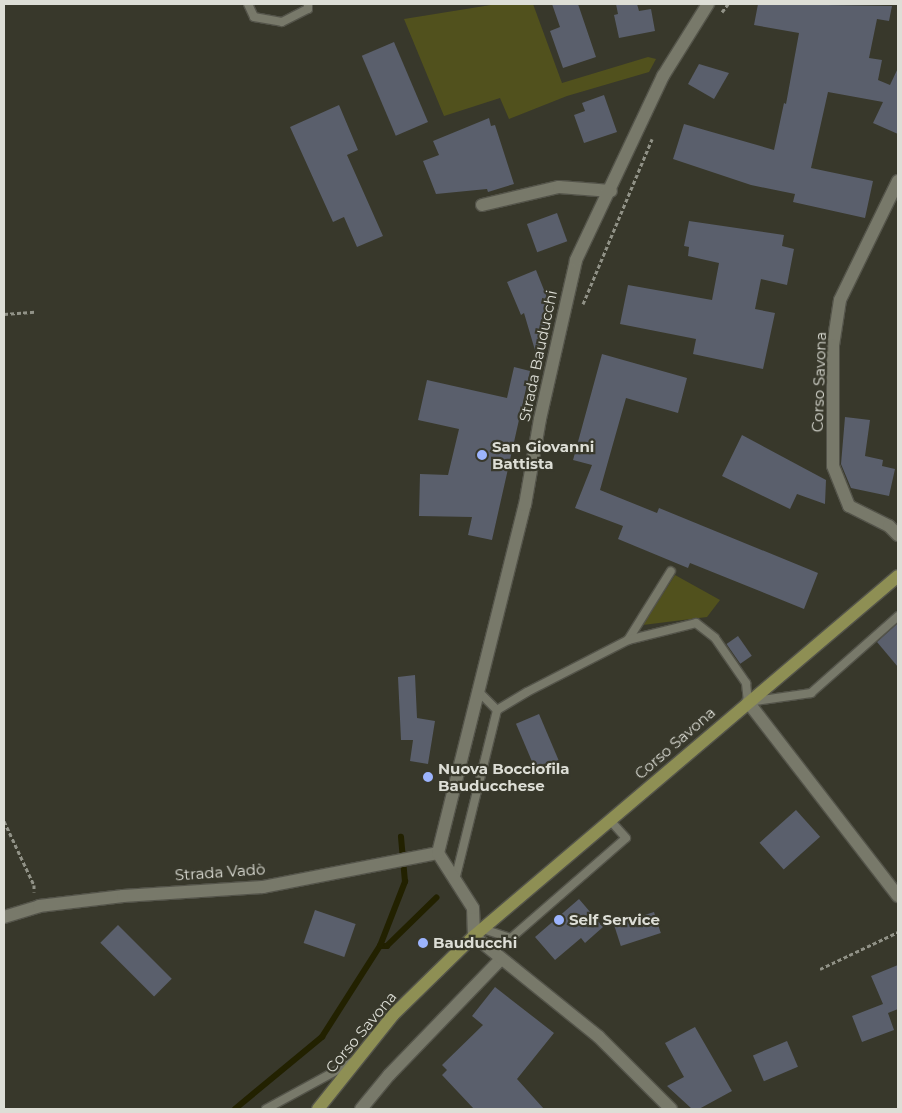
<!DOCTYPE html>
<meta charset="utf-8">
<style>
body{margin:0}
#map{position:relative;width:902px;height:1113px;overflow:hidden;background:#38382b;font-family:Montserrat,sans-serif}
div>[style]{position:absolute}
.green>*{inset:0;background:#51511d}
.stream>*{height:5.5px;margin:-2.75px;padding:0 2.75px;transform-origin:2.75px;border-radius:2.75px;background:#222100}
.building>*{inset:0;background:#5a5f6c;transform-origin:0 0}
.path>*{height:3px;margin-top:-1.5px;transform-origin:0;background:repeating-linear-gradient(90deg,#919287 0 4px,transparent 0 6.5px)}
.roads{filter:drop-shadow(1px 0 #54544a) drop-shadow(-1px 0 #54544a) drop-shadow(0 1px #54544a) drop-shadow(0 -1px #54544a)}
.lane>*{height:8px;margin:-4px;padding:0 4px;transform-origin:4px;border-radius:4px;background:#78796a}
.street>*{height:12px;margin:-6px;padding:0 6px;transform-origin:6px;border-radius:6px;background:#78796a}
.primary>*{height:12px;margin:-6px;padding:0 6px;transform-origin:6px;border-radius:6px;background:#8e8f54}
.dots>*{width:14px;height:14px;translate:-50% -50%;box-sizing:border-box;border:2px solid #38382b;border-radius:50%}
span{translate:-50% -50%;white-space:nowrap;text-align:center;line-height:1.15;-webkit-text-stroke:4.5px #38382b;paint-order:stroke}
.street-label{font-size:15px;color:#ddded6}
.poi-label{font-size:15px;color:#ddded6;font-weight:700}
.left{translate:0 -50%;text-align:left}
.frame{position:absolute;inset:0;border:5px solid #ddded6;pointer-events:none}
</style>
<div id="map">
<div class="green">
<i style="clip-path:polygon(497px 4px,533px 4px,562px 83px,648px 57px,656px 59px,649px 72px,567px 96px,509px 119px,500px 98px,444px 116px,404px 19px)"></i>
<i style="clip-path:polygon(675px 575px,720px 600px,707px 617px,643px 625px)"></i>
</div>
<div class="stream">
<i style="left:380px;top:946px;width:7px"></i>
<i style="left:387px;top:946px;width:69px;rotate:-44.4deg"></i>
<i style="left:235px;top:1109px;width:113px;rotate:-39.6deg"></i>
<i style="left:322px;top:1037px;width:108px;rotate:-57.5deg"></i>
<i style="left:380px;top:946px;width:69px;rotate:-68.7deg"></i>
<i style="left:405px;top:882px;width:45px;rotate:-95.1deg"></i>
</div>
<div class="building">
<i style="clip-path:polygon(552px 4px,578px 4px,596px 57px,563px 68px,550px 31px,560px 27px)"></i>
<i style="clip-path:polygon(616px 4px,637px 4px,639px 11px,651px 9px,655px 31px,619px 38px,614px 15px,618px 14px)"></i>
<i style="clip-path:polygon(758px 4px,892px 6px,889px 21px,877px 19px,869px 58px,882px 60px,878px 80px,890px 85px,898px 68px,898px 134px,873px 123px,883px 102px,828px 92px,811px 168px,873px 181px,865px 218px,793px 202px,795px 194px,751px 185px,673px 159px,684px 124px,774px 150px,784px 103px,786px 104px,799px 33px,754px 25px)"></i>
<i style="left:394px;top:42px;width:87px;height:35px;rotate:67deg"></i>
<i style="clip-path:polygon(699px 64px,729px 73px,714px 99px,688px 84px)"></i>
<i style="clip-path:polygon(604px 95px,617px 132px,584px 143px,574px 115px,585px 111px,582px 103px)"></i>
<i style="clip-path:polygon(339px 105px,358px 150px,347px 155px,383px 236px,357px 247px,344px 217px,333px 222px,290px 127px)"></i>
<i style="clip-path:polygon(489px 118px,491px 126px,495px 125px,514px 184px,488px 192px,487px 189px,436px 194px,423px 161px,439px 155px,433px 141px)"></i>
<i style="left:557px;top:213px;width:30px;height:32px;rotate:70deg"></i>
<i style="clip-path:polygon(689px 221px,784px 235px,782px 246px,794px 249px,787px 285px,761px 279px,755px 309px,775px 313px,763px 369px,693px 354px,696px 339px,620px 324px,628px 285px,712px 300px,719px 263px,688px 256px,689px 247px,684px 246px)"></i>
<i style="clip-path:polygon(536px 270px,550px 305px,537px 357px,524px 313px,521px 315px,507px 282px)"></i>
<i style="clip-path:polygon(602px 354px,687px 378px,678px 413px,626px 398px,600px 490px,657px 513px,659px 508px,818px 573px,804px 609px,690px 563px,688px 568px,618px 539px,623px 526px,575px 508px,592px 465px,573px 460px)"></i>
<i style="clip-path:polygon(514px 367px,530px 371px,492px 540px,468px 535px,472px 517px,419px 516px,420px 474px,448px 475px,459px 429px,418px 420px,427px 380px,507px 398px)"></i>
<i style="clip-path:polygon(845px 417px,870px 420px,865px 456px,883px 460px,882px 466px,895px 469px,889px 496px,851px 488px,841px 464px)"></i>
<i style="clip-path:polygon(742px 435px,826px 480px,825px 504px,797px 494px,790px 509px,722px 476px)"></i>
<i style="clip-path:polygon(898px 623px,898px 667px,877px 642px)"></i>
<i style="left:738px;top:636px;width:24px;height:14px;rotate:55deg"></i>
<i style="clip-path:polygon(415px 675px,417px 718px,435px 721px,428px 764px,410px 761px,413px 740px,401px 740px,398px 677px)"></i>
<i style="left:539px;top:714px;width:50px;height:25px;rotate:67deg"></i>
<i style="left:796px;top:810px;width:36px;height:49px;rotate:48deg"></i>
<i style="clip-path:polygon(579px 899px,603px 927px,585px 943px,581px 938px,555px 960px,535px 937px)"></i>
<i style="left:315px;top:910px;width:43px;height:35px;rotate:19deg"></i>
<i style="left:654px;top:912px;width:22px;height:42px;rotate:72deg"></i>
<i style="left:118px;top:925px;width:76px;height:25px;rotate:45deg"></i>
<i style="clip-path:polygon(898px 965px,898px 1009px,888px 1013px,894px 1030px,862px 1042px,852px 1016px,883px 1004px,871px 976px)"></i>
<i style="clip-path:polygon(495px 987px,554px 1033px,517px 1079px,544px 1109px,474px 1109px,442px 1075px,447px 1070px,442px 1065px,483px 1025px,472px 1016px)"></i>
<i style="clip-path:polygon(695px 1027px,732px 1091px,699px 1109px,692px 1109px,667px 1086px,684px 1077px,665px 1043px)"></i>
<i style="left:787px;top:1041px;width:28px;height:37px;rotate:67deg"></i>
</div>
<div class="path">
<i style="left:722px;top:12px;width:10px;rotate:-53deg"></i>
<i style="left:583px;top:304px;width:179px;rotate:-67.3deg"></i>
<i style="left:4px;top:314px;width:31px;rotate:-4deg"></i>
<i style="left:4px;top:821px;width:71px;rotate:64.9deg"></i>
<i style="left:34px;top:885px;width:7px;rotate:90deg"></i>
<i style="left:820px;top:969px;width:86px;rotate:-25.4deg"></i>
</div>
<div class="roads">
<div class="lane">
<i style="left:248px;top:4px;width:14px;rotate:65deg"></i>
<i style="left:254px;top:17px;width:28px;rotate:10deg"></i>
<i style="left:282px;top:22px;width:29px;rotate:-27deg"></i>
<i style="left:308px;top:9px;width:5px;rotate:-90deg"></i>
<i style="left:628px;top:640px;width:81px;rotate:-58.1deg"></i>
<i style="left:477px;top:690px;width:28px;rotate:45deg"></i>
<i style="left:455px;top:880px;width:175px;rotate:-76.1deg"></i>
<i style="left:497px;top:710px;width:35px;rotate:-31deg"></i>
<i style="left:527px;top:692px;width:114px;rotate:-27.2deg"></i>
<i style="left:628px;top:640px;width:70px;rotate:-14deg"></i>
<i style="left:696px;top:623px;width:24px;rotate:38deg"></i>
<i style="left:715px;top:638px;width:55px;rotate:55.4deg"></i>
<i style="left:746px;top:683px;width:19px;rotate:84deg"></i>
<i style="left:748px;top:702px;width:64px;rotate:-8.1deg"></i>
<i style="left:811px;top:693px;width:116px;rotate:-41.5deg"></i>
<i style="left:483px;top:929px;width:29px;rotate:18deg"></i>
<i style="left:511px;top:938px;width:152px;rotate:-41deg"></i>
<i style="left:626px;top:838px;width:24px;rotate:-132deg"></i>
<i style="left:266px;top:1109px;width:100px;rotate:-28.6deg"></i>
</div>
<div class="street">
<i style="left:898px;top:181px;width:132px;rotate:116deg"></i>
<i style="left:840px;top:300px;width:46px;rotate:98.8deg"></i>
<i style="left:833px;top:345px;width:121px;rotate:90deg"></i>
<i style="left:833px;top:466px;width:43px;rotate:68.2deg"></i>
<i style="left:849px;top:506px;width:45px;rotate:26.6deg"></i>
<i style="left:889px;top:526px;width:13px;rotate:45deg"></i>
<i style="left:482px;top:205px;width:79px;rotate:-13.2deg"></i>
<i style="left:559px;top:187px;width:52px;rotate:4.4deg"></i>
<i style="left:748px;top:702px;width:245px;rotate:52.3deg"></i>
<i style="left:4px;top:917px;width:37px;rotate:-17deg"></i>
<i style="left:39px;top:906px;width:85px;rotate:-6.8deg"></i>
<i style="left:123px;top:896px;width:140px;rotate:-3.7deg"></i>
<i style="left:263px;top:887px;width:178px;rotate:-11deg"></i>
<i style="left:361px;top:1109px;width:44px;rotate:-50.5deg"></i>
<i style="left:389px;top:1075px;width:160px;rotate:-46deg"></i>
<i style="left:671px;top:1109px;width:102px;rotate:-135deg"></i>
<i style="left:599px;top:1037px;width:161px;rotate:-141.1deg"></i>
<i style="left:474px;top:936px;width:28px;rotate:-92deg"></i>
<i style="left:473px;top:908px;width:65px;rotate:-122.5deg"></i>
<i style="left:438px;top:853px;width:359px;rotate:-76deg"></i>
<i style="left:525px;top:505px;width:87px;rotate:-80.1deg"></i>
<i style="left:540px;top:419px;width:163px;rotate:-77.2deg"></i>
<i style="left:576px;top:260px;width:204px;rotate:-64.7deg"></i>
<i style="left:663px;top:76px;width:85px;rotate:-58deg"></i>
</div>
<div class="primary">
<i style="left:318px;top:1109px;width:120px;rotate:-51.4deg"></i>
<i style="left:393px;top:1015px;width:113px;rotate:-44.3deg"></i>
<i style="left:474px;top:936px;width:556px;rotate:-40.33deg"></i>
</div>
</div>
<div class="dots">
<i style="left:482px;top:455px;background:#9cb4fd"></i>
<i style="left:428px;top:777px;background:#9cb4fd"></i>
<i style="left:559px;top:920px;background:#9cb4fd"></i>
<i style="left:423px;top:943px;background:#9cb4fd"></i>
</div>
<div class="street-label">
<span style="left:538px;top:356px;rotate:-78deg">Strada Bauducchi</span>
<span style="left:819px;top:382px;rotate:-88deg">Corso Savona</span>
<span style="left:675px;top:743px;rotate:-41deg">Corso Savona</span>
<span style="left:220px;top:872px;rotate:-4deg">Strada Vadò</span>
<span style="left:361px;top:1032px;rotate:-50deg">Corso Savona</span>
</div>
<div class="poi-label">
<span class="left" style="left:492px;top:455px">San Giovanni<br>Battista</span>
<span class="left" style="left:438px;top:777px">Nuova Bocciofila<br>Bauducchese</span>
<span class="left" style="left:569px;top:920px">Self Service</span>
<span class="left" style="left:433px;top:943px">Bauducchi</span>
</div>
<div class="frame"></div>
</div>
